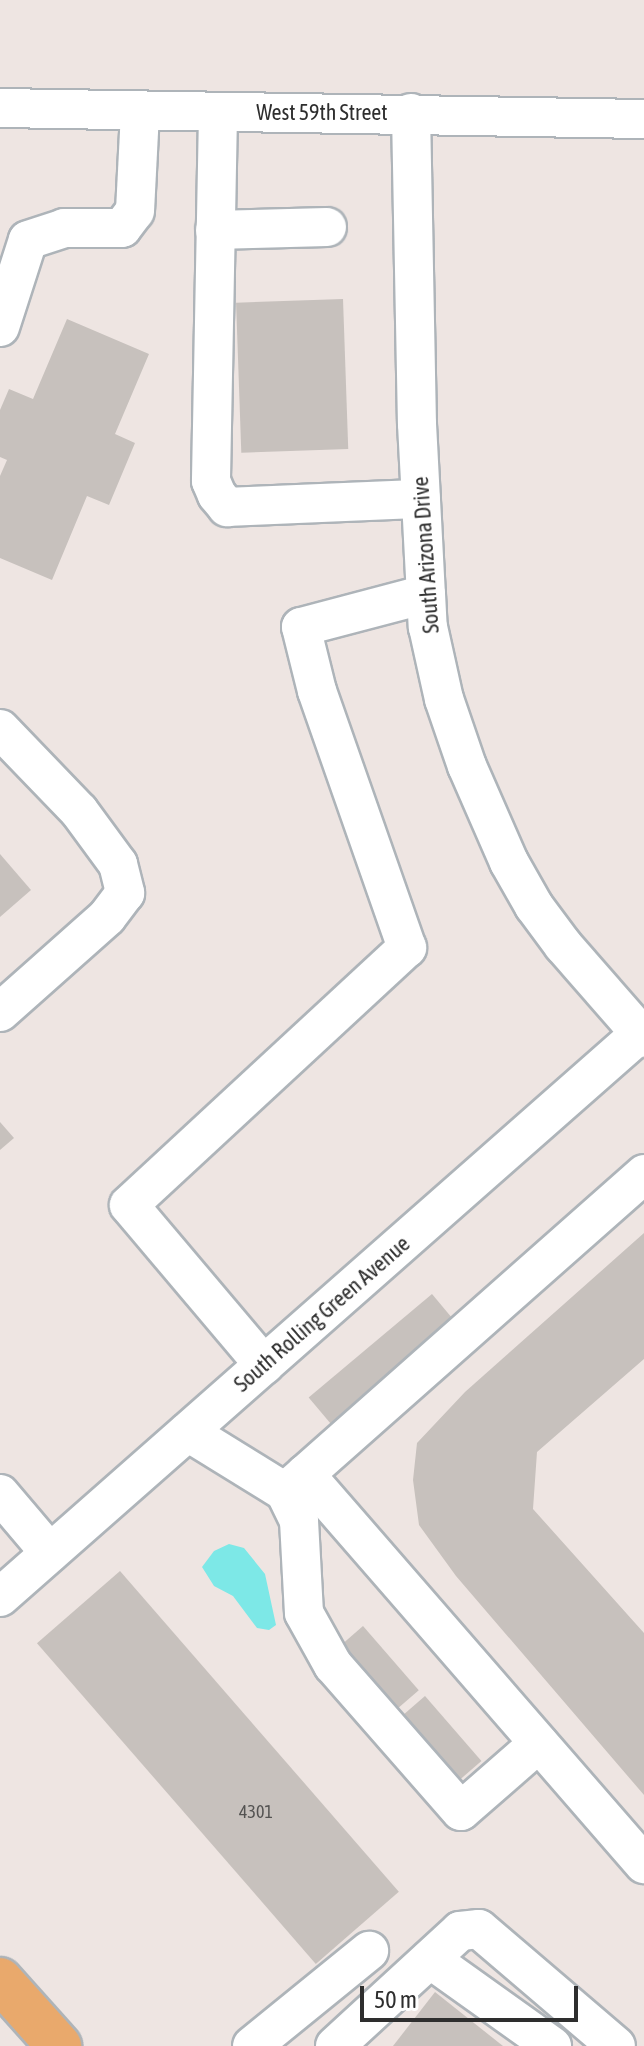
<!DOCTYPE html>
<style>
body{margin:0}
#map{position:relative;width:644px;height:2046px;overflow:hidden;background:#eee5e2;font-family:"Asap Condensed",sans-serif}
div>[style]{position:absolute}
.water>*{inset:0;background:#7de8e7}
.building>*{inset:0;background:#c7c1bd;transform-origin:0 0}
.roads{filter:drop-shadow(2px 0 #aeb4b9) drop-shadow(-2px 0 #aeb4b9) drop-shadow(0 2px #aeb4b9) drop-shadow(0 -2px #aeb4b9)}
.minor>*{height:38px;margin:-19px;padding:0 19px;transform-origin:19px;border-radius:19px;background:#fff}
.major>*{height:44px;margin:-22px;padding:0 22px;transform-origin:22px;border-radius:22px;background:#e9a96c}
span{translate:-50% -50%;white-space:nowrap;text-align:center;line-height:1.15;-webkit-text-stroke:6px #fff;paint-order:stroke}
.number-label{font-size:18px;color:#545352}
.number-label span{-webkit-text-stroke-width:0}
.street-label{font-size:22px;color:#2e2e2e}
.scale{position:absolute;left:360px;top:1986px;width:218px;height:36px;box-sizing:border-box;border:4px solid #2e2e2e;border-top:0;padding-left:10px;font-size:24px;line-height:28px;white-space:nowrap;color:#2e2e2e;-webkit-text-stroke:6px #fff;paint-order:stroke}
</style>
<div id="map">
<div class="water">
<i style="clip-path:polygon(229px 1544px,244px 1548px,265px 1574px,276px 1625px,269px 1630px,257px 1628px,233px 1596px,214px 1586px,202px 1567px,214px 1551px)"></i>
</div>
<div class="building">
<i style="left:343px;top:299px;width:150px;height:107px;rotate:88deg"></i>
<i style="clip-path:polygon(67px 319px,149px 354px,115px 434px,135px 443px,109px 505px,87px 496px,52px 580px,0 558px,0 476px,7px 460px,0 457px,0 410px,9px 389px,33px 399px)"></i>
<i style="clip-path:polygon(0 854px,31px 890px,0 917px)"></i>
<i style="clip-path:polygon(0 1122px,14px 1138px,0 1150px)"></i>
<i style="clip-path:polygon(644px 1233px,644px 1359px,537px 1452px,533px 1509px,644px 1633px,644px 1795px,456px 1576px,419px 1525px,413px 1480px,417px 1443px,465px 1392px)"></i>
<i style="left:432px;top:1294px;width:39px;height:161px;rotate:50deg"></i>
<i style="left:120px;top:1571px;width:425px;height:110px;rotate:49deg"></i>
<i style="left:363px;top:1626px;width:85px;height:38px;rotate:49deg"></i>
<i style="left:425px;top:1696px;width:86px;height:37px;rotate:49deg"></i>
<i style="clip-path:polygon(435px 1992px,503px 2046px,393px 2046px)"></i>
</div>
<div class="roads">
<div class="minor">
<i style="left:0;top:108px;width:644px;rotate:0.98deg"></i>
<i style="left:411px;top:113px;width:311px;rotate:88.9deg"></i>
<i style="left:417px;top:424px;width:170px;rotate:87deg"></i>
<i style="left:426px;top:594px;width:33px;rotate:87deg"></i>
<i style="left:428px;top:627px;width:74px;rotate:77.5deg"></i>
<i style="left:444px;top:699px;width:71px;rotate:71.1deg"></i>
<i style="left:467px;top:766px;width:105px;rotate:66.4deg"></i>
<i style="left:509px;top:862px;width:51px;rotate:60.4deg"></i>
<i style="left:534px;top:906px;width:49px;rotate:53.4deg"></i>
<i style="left:563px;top:945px;width:123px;rotate:48.9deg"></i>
<i style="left:218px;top:114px;width:367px;rotate:91.1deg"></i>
<i style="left:211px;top:481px;width:15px;rotate:67deg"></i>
<i style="left:217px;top:495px;width:16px;rotate:50deg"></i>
<i style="left:227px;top:507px;width:194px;rotate:-2.4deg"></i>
<i style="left:215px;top:230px;width:112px;rotate:-1.5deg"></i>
<i style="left:0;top:327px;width:91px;rotate:-72.2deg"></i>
<i style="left:28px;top:240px;width:38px;rotate:-18deg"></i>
<i style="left:64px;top:228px;width:58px"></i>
<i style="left:122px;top:228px;width:21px;rotate:-53deg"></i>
<i style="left:135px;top:211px;width:100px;rotate:-87.1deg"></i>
<i style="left:0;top:729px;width:114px;rotate:46.1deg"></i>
<i style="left:79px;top:811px;width:66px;rotate:53.7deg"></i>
<i style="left:118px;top:864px;width:30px;rotate:76deg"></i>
<i style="left:125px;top:893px;width:30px;rotate:127deg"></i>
<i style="left:107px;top:917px;width:143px;rotate:138.4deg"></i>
<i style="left:264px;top:1365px;width:209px;rotate:-130.2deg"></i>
<i style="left:129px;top:1205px;width:379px;rotate:-42.8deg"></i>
<i style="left:407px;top:948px;width:272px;rotate:-109.3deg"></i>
<i style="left:317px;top:691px;width:66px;rotate:-104deg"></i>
<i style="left:301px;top:627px;width:129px;rotate:-14.8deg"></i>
<i style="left:188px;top:1432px;width:114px;rotate:31.7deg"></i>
<i style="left:285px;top:1492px;width:480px;rotate:-41.5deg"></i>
<i style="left:305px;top:1474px;width:517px;rotate:49deg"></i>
<i style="left:285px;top:1492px;width:32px;rotate:64deg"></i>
<i style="left:299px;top:1521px;width:92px;rotate:86.9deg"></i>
<i style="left:304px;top:1613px;width:60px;rotate:60.9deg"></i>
<i style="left:333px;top:1665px;width:194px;rotate:48.8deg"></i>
<i style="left:461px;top:1811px;width:103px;rotate:-41.1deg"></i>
<i style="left:0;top:1494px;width:77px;rotate:49.7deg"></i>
<i style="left:0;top:1597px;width:858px;rotate:-41.36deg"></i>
<i style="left:430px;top:1959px;width:150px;rotate:35.5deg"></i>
<i style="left:252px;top:2046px;width:151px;rotate:-39.1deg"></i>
<i style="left:335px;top:2046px;width:170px;rotate:-42.6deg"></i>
<i style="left:460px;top:1931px;width:19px;rotate:-6deg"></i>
<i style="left:479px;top:1929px;width:180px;rotate:40.5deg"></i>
</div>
<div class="major">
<i style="left:0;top:1980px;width:89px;rotate:48.2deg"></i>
</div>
</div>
<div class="number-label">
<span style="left:256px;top:1812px">4301</span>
</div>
<div class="street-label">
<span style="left:322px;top:113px">West 59th Street</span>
<span style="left:426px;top:555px;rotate:-94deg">South Arizona Drive</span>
<span style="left:322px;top:1314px;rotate:-41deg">South Rolling Green Avenue</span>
</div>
<div class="scale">50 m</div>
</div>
